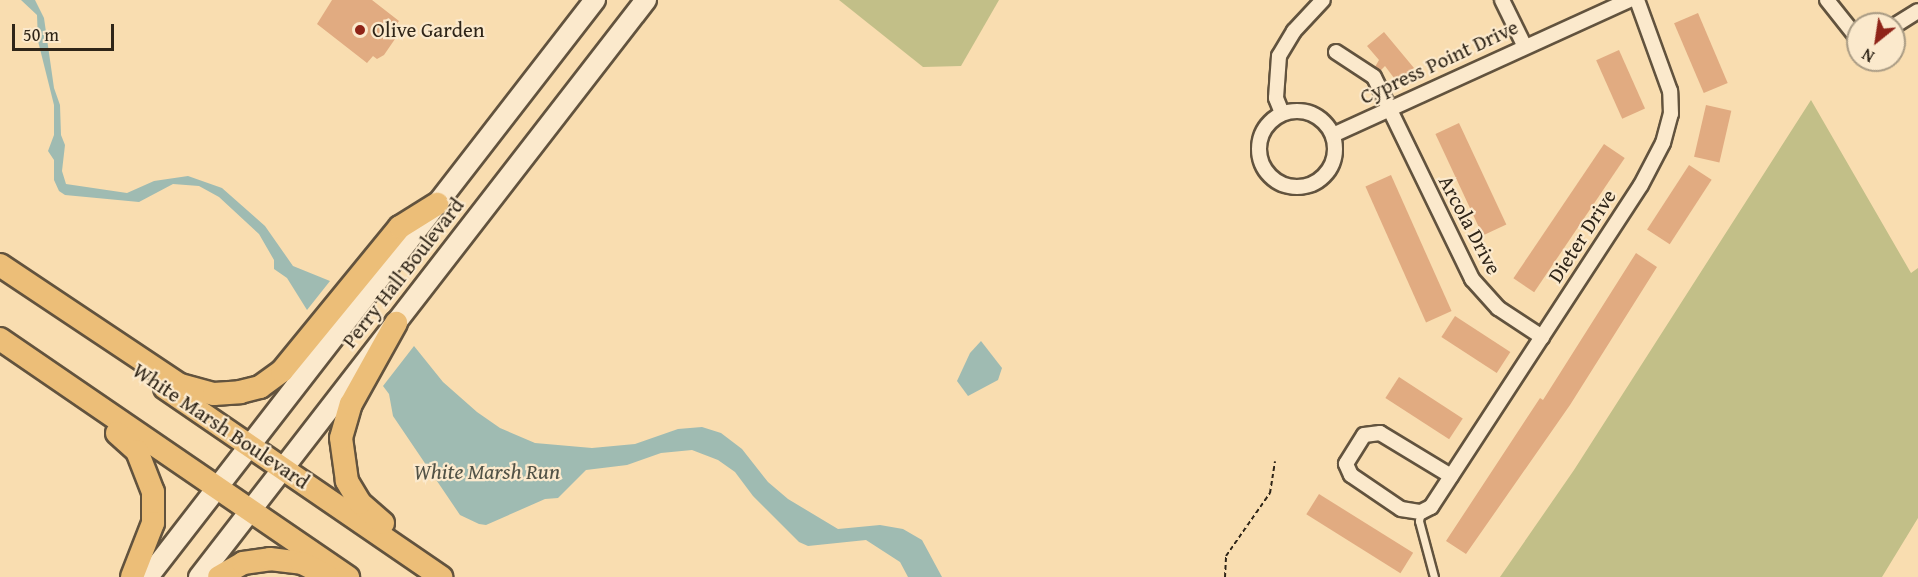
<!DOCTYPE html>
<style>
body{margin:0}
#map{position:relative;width:1918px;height:577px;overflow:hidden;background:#f9ddb0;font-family:"Gentium Book Plus",serif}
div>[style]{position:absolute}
.green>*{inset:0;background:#c2bf88}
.water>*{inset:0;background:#9fbbb2}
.building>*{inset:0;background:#e1ab81;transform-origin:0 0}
.path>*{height:2px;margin-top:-1px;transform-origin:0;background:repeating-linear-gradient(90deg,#2f2518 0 4.5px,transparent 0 7.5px)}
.roads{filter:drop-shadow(2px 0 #62533e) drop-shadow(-2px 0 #62533e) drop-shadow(0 2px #62533e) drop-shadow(0 -2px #62533e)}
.service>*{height:7px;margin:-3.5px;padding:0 3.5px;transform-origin:3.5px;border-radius:3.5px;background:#fbe9cc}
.minor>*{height:14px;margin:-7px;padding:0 7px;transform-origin:7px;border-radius:7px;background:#fbe9cc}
.minor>.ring{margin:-7px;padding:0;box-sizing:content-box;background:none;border:14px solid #fbe9cc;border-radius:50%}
.secondary>*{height:20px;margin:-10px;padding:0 10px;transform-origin:10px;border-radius:10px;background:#fbe9cc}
.trunk>*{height:22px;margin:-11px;padding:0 11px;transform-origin:11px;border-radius:11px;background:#ecbe78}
.dots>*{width:16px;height:16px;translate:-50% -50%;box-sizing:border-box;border:3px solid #fbe9cc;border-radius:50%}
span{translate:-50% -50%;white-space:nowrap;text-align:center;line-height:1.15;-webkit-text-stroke:4.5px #fbe9cc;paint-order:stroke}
.poi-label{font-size:21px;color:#2f2518}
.left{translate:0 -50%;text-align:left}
.street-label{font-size:21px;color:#2f2518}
.water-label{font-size:22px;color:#515246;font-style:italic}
.north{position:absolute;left:1846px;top:12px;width:60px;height:60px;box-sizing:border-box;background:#fbe9cc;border:2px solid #a99b84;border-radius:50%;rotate:210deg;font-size:16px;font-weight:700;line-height:24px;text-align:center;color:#2f2518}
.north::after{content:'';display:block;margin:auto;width:21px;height:27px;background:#8f2418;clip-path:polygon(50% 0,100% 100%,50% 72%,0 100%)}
.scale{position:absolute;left:12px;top:24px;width:102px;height:27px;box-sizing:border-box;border:3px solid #2f2518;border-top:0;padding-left:8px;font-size:18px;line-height:21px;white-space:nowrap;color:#2f2518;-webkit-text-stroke:4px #fbe9cc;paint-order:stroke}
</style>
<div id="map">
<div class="green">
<i style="clip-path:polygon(839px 0,999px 0,961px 66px,923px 67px)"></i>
<i style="clip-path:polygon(1811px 100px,1911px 273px,1918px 268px,1918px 518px,1882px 577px,1500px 577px,1574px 470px)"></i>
</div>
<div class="water">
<i style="clip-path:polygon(21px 0,35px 0,44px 18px,54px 88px,60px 105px,61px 135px,65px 145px,62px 171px,66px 184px,127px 193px,154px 181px,188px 176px,222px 188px,265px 226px,293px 266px,330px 281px,307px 310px,287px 278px,274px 269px,274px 260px,259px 234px,219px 197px,199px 186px,173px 184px,139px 202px,65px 195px,59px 191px,54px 180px,54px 160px,48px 151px,54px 135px,54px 105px,38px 41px,37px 15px)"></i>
<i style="clip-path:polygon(981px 341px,1002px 368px,998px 380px,968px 396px,957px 381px,970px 353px)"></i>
<i style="clip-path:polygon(414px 346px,443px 382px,477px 412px,500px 428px,535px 443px,592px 448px,635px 444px,678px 429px,702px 427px,721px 433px,742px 449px,768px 482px,788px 499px,838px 529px,880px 525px,903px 529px,922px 540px,942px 577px,908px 577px,900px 562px,866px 540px,808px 546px,799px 542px,753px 496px,735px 472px,718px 460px,692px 450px,661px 453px,627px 465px,586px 470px,558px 498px,545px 499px,486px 525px,479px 524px,460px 515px,393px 416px,389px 394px,383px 386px)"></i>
</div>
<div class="building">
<i style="clip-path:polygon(332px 0,372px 0,399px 21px,393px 28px,398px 32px,395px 39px,384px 55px,377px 59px,373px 56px,367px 63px,317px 24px)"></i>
<i style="left:1698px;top:13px;width:76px;height:26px;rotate:67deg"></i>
<i style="clip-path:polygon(1384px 32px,1414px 68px,1397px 82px,1385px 66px,1380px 71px,1375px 67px,1379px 60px,1367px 46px)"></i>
<i style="left:1619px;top:50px;width:64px;height:25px;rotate:66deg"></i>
<i style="left:1706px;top:105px;width:26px;height:53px;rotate:13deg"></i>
<i style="left:1459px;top:123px;width:112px;height:26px;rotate:65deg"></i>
<i style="left:1604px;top:144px;width:25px;height:162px;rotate:34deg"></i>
<i style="left:1689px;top:165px;width:27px;height:77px;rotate:33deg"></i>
<i style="left:1391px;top:175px;width:149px;height:28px;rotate:66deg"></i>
<i style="clip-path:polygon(1636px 253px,1657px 267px,1570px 405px,1466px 554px,1446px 541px,1540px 398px,1543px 400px)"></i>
<i style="left:1455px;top:316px;width:66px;height:25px;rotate:33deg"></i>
<i style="left:1399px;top:377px;width:76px;height:25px;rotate:33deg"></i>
<i style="left:1319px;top:494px;width:111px;height:24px;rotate:32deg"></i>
</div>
<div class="path">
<i style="left:1225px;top:577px;width:21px;rotate:-87deg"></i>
<i style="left:1226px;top:556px;width:77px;rotate:-55.1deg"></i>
<i style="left:1270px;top:493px;width:32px;rotate:-81deg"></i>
</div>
<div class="roads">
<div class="service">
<i style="left:1421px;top:512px;width:9px;rotate:103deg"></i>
<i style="left:1419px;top:521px;width:58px;rotate:75deg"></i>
</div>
<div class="minor">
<i style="left:1502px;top:0;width:50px;rotate:63.9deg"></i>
<i style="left:1827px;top:0;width:50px;rotate:51.5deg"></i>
<i style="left:1894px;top:26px;width:28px;rotate:-32deg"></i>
<i style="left:1336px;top:52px;width:45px;rotate:33.3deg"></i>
<i style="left:1374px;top:77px;width:225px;rotate:64.1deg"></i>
<i style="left:1472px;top:279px;width:39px;rotate:48deg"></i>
<i style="left:1498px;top:308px;width:53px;rotate:33.4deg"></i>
<i class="ring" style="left:1259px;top:111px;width:62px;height:62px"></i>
<i style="left:1282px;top:113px;width:16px;rotate:-112deg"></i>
<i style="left:1276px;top:98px;width:42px;rotate:-85.9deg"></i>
<i style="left:1279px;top:56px;width:29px;rotate:-59deg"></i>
<i style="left:1294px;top:31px;width:42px;rotate:-46.9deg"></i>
<i style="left:1333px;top:135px;width:325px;rotate:-24.5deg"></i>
<i style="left:1451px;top:476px;width:83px;rotate:-148.8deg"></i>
<i style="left:1380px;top:433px;width:16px;rotate:173deg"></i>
<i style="left:1364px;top:435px;width:34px;rotate:122deg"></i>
<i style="left:1346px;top:464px;width:12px;rotate:66deg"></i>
<i style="left:1351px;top:475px;width:60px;rotate:34.2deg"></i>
<i style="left:1401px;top:509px;width:20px;rotate:9deg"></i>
<i style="left:1421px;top:512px;width:11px;rotate:-27deg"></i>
<i style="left:1431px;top:507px;width:384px;rotate:-56.9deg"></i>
<i style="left:1641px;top:185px;width:47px;rotate:-62.4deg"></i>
<i style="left:1663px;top:143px;width:30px;rotate:-75deg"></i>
<i style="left:1671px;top:114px;width:23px;rotate:-92deg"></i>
<i style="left:1670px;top:91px;width:97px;rotate:-109.9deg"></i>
</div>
<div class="secondary">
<i style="left:148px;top:577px;width:730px;rotate:-52.24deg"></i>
<i style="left:199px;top:577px;width:730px;rotate:-52.24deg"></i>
</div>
<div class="trunk">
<i style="left:0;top:265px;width:216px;rotate:33.7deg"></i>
<i style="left:180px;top:385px;width:35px;rotate:15deg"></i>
<i style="left:214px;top:394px;width:26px;rotate:-4deg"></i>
<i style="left:240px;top:392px;width:21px;rotate:-14deg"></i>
<i style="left:260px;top:387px;width:27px;rotate:-36deg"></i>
<i style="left:282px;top:371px;width:186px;rotate:-50.7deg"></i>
<i style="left:400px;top:227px;width:44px;rotate:-31.9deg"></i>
<i style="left:0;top:339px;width:422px;rotate:34.4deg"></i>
<i style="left:165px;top:388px;width:335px;rotate:34.4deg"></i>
<i style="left:117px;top:433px;width:27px;rotate:42deg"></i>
<i style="left:137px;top:451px;width:44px;rotate:68.7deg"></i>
<i style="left:153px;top:492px;width:31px;rotate:90deg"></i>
<i style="left:153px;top:523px;width:58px;rotate:111.3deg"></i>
<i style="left:383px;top:523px;width:30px;rotate:-139deg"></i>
<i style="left:360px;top:503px;width:26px;rotate:-121deg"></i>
<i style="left:347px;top:481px;width:43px;rotate:-97.9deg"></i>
<i style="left:341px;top:438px;width:35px;rotate:-74deg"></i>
<i style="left:351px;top:404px;width:93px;rotate:-60.9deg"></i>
<i style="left:219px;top:577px;width:28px;rotate:-30deg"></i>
<i style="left:243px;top:563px;width:27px;rotate:-8deg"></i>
<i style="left:270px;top:559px;width:32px;rotate:7deg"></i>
<i style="left:302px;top:563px;width:28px;rotate:27deg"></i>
</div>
</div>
<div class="dots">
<i style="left:360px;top:30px;background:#8f2418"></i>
</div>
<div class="poi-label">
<span class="left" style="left:372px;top:30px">Olive Garden</span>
</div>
<div class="street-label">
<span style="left:1439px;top:62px;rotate:-25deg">Cypress Point Drive</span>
<span style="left:1470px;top:225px;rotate:62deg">Arcola Drive</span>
<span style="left:1582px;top:236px;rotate:-57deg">Dieter Drive</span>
<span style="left:403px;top:273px;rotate:-52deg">Perry Hall Boulevard</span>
<span style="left:221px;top:426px;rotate:34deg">White Marsh Boulevard</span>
</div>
<div class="water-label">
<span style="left:487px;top:472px">White Marsh Run</span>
</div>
<div class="north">N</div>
<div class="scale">50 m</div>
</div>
